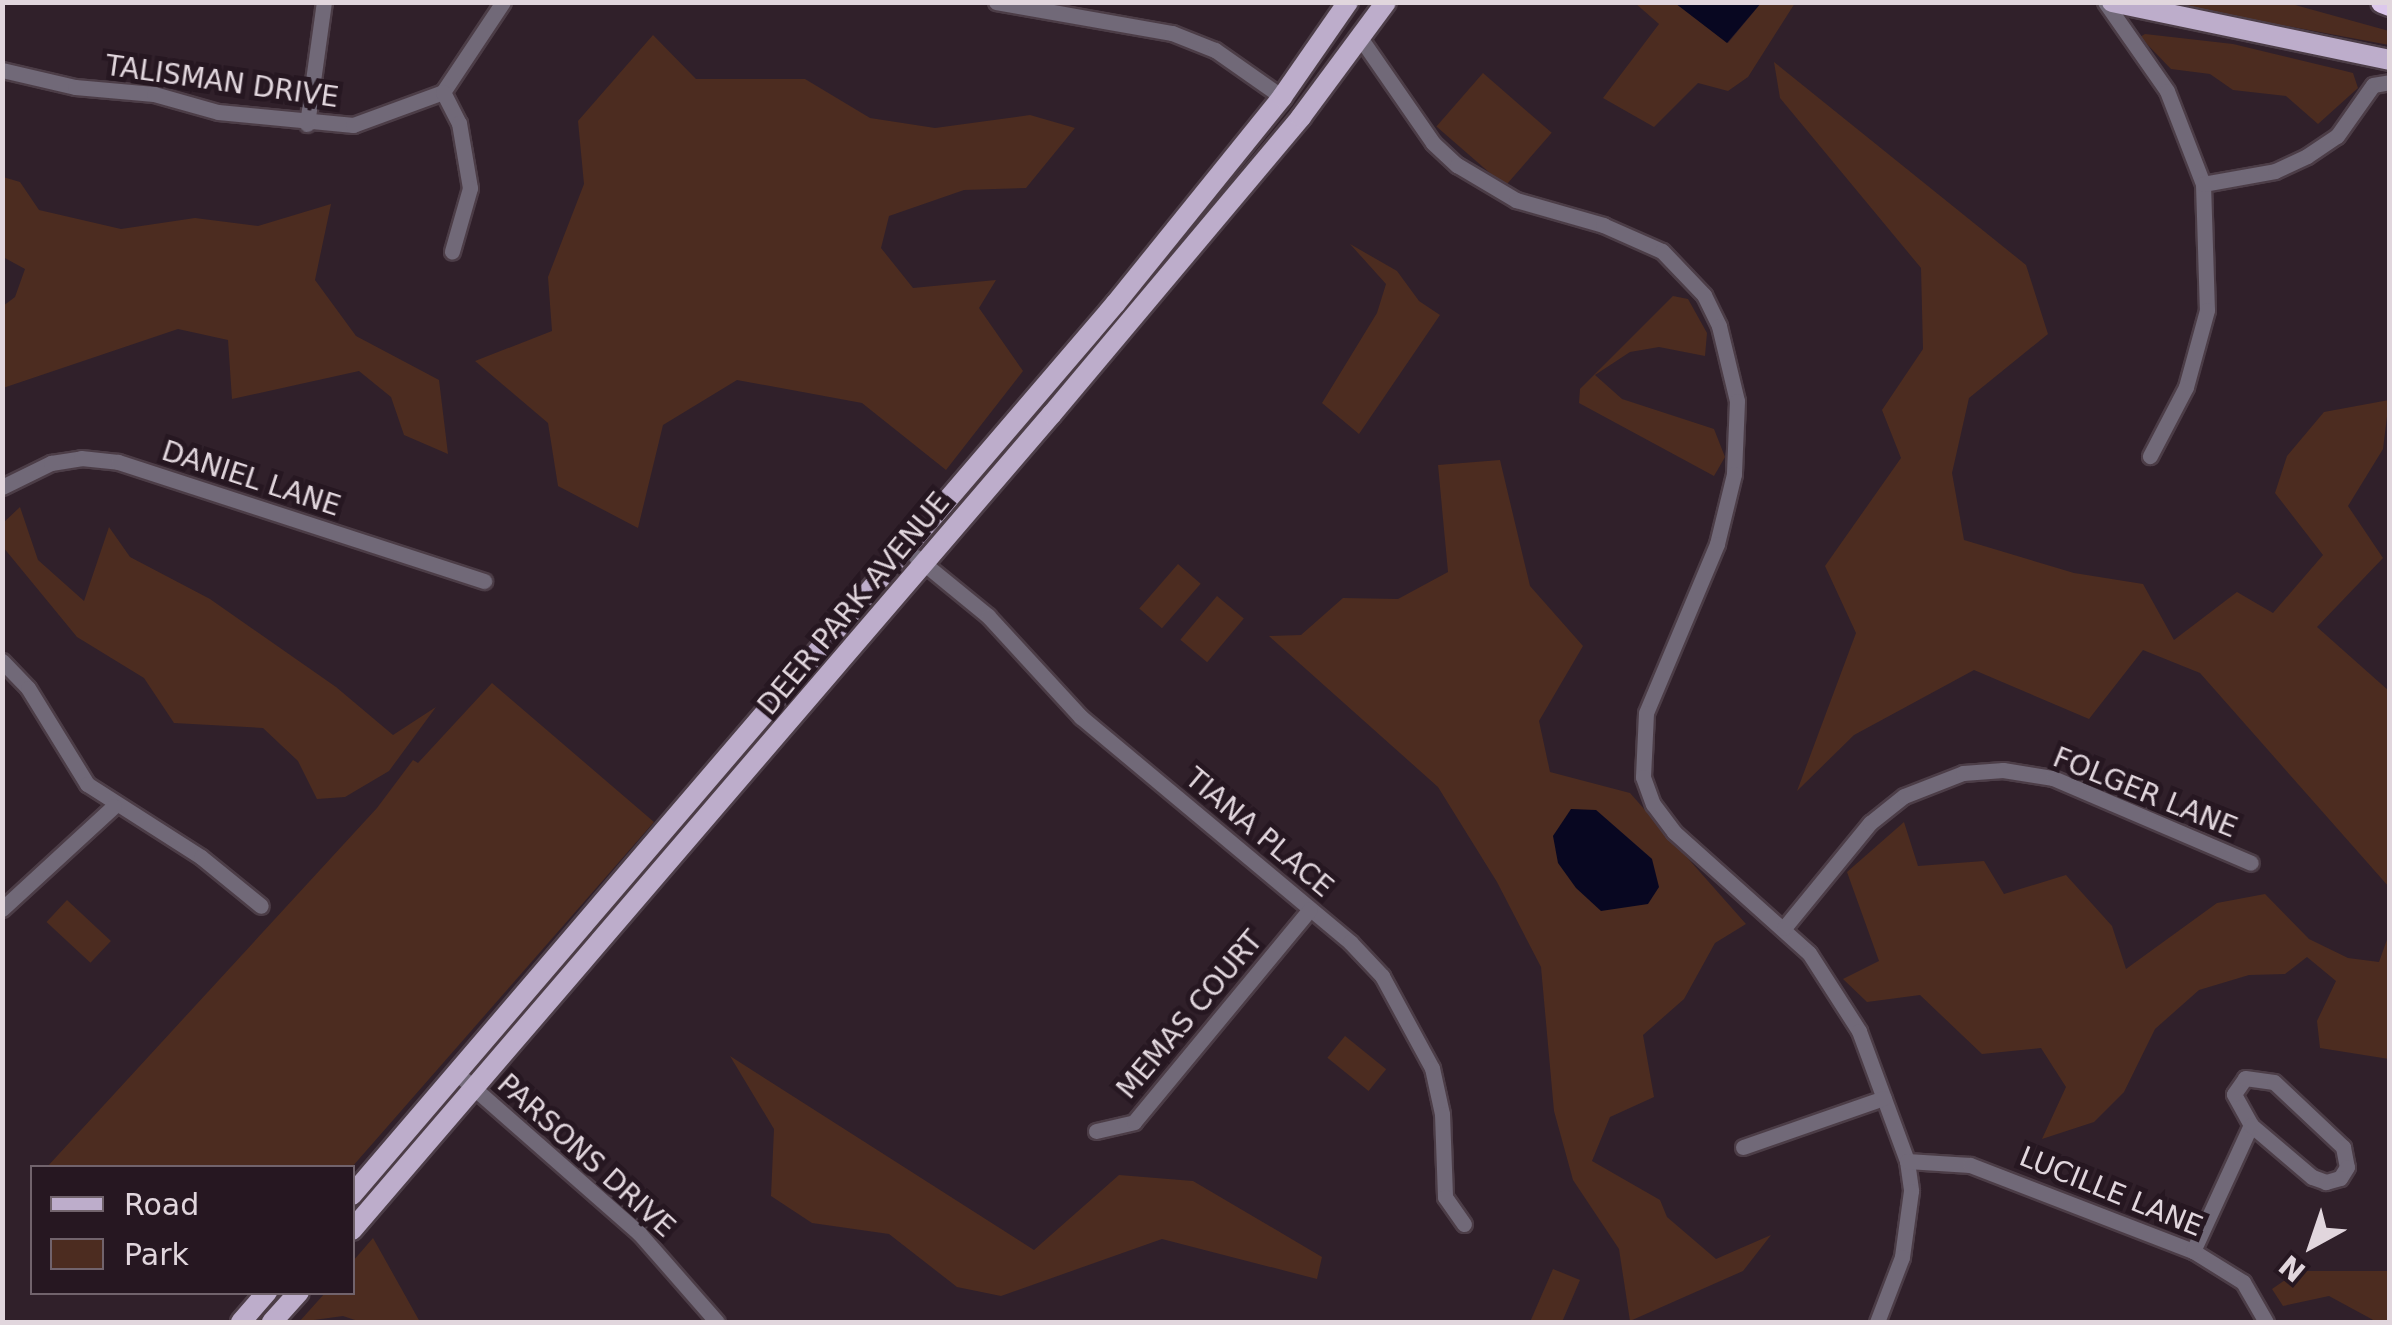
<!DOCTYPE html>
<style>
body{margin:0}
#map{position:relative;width:2392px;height:1325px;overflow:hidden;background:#30202a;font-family:"DejaVu Sans",sans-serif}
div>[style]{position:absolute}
.green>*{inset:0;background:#4c2c20;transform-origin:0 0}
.water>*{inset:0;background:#080721}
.roads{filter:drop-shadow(2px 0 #4c3d47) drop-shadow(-2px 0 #4c3d47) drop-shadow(0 2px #4c3d47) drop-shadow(0 -2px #4c3d47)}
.minor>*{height:15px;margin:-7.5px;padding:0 7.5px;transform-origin:7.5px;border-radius:7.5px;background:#716978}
.major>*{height:20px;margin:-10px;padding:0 10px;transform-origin:10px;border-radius:10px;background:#bdadcb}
.highway>*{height:22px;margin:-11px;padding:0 11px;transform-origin:11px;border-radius:11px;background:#dcc8ec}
span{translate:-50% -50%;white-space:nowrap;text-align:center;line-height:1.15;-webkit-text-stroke:10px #261721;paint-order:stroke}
.street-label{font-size:28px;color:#e1d6dd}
.frame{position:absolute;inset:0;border:5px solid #e1d6dd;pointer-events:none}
.legend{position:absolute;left:30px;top:1165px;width:325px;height:130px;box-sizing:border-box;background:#261721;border:2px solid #71636c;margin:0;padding:12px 18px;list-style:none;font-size:30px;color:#e1d6dd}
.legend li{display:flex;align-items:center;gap:20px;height:50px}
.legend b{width:50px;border:2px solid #71636c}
.north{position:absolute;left:2262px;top:1195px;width:100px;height:100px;-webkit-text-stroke:8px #261721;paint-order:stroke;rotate:220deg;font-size:28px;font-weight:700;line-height:40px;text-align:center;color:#e1d6dd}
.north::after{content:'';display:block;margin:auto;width:35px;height:45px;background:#e1d6dd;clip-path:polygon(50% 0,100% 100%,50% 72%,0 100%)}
</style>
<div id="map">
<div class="green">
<i style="clip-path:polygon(1635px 3px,1675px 3px,1728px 43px,1761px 3px,1795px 3px,1748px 77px,1728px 91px,1698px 83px,1654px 127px,1603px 98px,1659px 24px)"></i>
<i style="clip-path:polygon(2164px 3px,2288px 3px,2389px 31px,2389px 45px)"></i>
<i style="clip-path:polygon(2145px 34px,2233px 44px,2341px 70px,2353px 73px,2358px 88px,2318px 124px,2286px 96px,2233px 90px,2210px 74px,2171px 69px,2140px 37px)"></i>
<i style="clip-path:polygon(653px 35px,696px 79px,805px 79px,870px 118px,935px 128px,1030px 115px,1075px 128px,1026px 188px,964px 190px,889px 216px,881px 248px,913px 288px,996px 280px,979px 308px,1023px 371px,946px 470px,862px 403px,737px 380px,663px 425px,638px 528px,558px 486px,548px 423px,475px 361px,552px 331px,548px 277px,584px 184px,578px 121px)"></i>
<i style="clip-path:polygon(1774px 62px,2026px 265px,2048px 334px,1969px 398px,1952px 473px,1964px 540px,2074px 573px,2143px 584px,2174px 640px,2237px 592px,2273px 613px,2323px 555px,2275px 493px,2287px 456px,2324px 412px,2389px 400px,2383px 449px,2348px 506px,2383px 558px,2317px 627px,2389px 691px,2389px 887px,2200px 673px,2143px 650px,2089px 719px,1974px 670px,1854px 735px,1797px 791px,1856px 633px,1825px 566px,1901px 458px,1882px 410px,1923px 349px,1921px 268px,1780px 98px)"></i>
<i style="left:1483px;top:73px;width:91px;height:71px;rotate:41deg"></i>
<i style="clip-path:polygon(3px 177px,20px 182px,39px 210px,121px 229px,195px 218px,258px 226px,331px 204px,315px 280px,356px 336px,439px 380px,448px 454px,404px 435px,391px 397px,359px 371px,232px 399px,228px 340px,178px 329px,3px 388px,3px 306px,15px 297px,25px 269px,3px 257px)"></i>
<i style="clip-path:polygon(1350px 244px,1397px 271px,1419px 301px,1440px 315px,1359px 434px,1322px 403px,1377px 313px,1386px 284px)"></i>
<i style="clip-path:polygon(1673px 296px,1688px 299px,1707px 333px,1705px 356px,1659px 347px,1630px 352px,1595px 375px,1622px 399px,1714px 429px,1725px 457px,1714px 476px,1579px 403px,1580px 389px)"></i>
<i style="clip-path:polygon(evenodd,1500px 460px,1530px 586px,1583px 646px,1539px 721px,1550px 772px,1630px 793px,1746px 924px,1715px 943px,1684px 999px,1643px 1035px,1654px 1097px,1610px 1117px,1592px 1161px,1660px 1200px,1667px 1217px,1716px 1259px,1771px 1235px,1743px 1271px,1630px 1321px,1619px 1249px,1573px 1180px,1554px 1111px,1541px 967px,1497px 882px,1438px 787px,1269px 636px,1301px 635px,1343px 598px,1398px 599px,1448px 572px,1438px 465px,1500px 460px,1572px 810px,1596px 810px,1652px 859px,1553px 836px,1572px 810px)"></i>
<i style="clip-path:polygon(20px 507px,38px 560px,84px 601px,109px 527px,130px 557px,210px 599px,336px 687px,393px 735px,436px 707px,389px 771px,345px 797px,317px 799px,298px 761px,263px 728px,174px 723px,144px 678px,77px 637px,3px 547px,3px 523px)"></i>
<i style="left:1178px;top:564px;width:30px;height:59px;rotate:41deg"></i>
<i style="left:1217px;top:596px;width:35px;height:57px;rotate:40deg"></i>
<i style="clip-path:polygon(492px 683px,654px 822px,352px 1167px,47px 1167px,377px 808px,413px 760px,418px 763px)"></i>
<i style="clip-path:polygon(1904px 822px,1918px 866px,1984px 861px,2004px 894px,2066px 875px,2112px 926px,2126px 969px,2217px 903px,2265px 894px,2309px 939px,2348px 958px,2379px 962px,2389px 934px,2389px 1059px,2320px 1048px,2317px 1021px,2336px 981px,2307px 957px,2285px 974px,2249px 975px,2199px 990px,2155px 1029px,2124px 1092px,2094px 1122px,2042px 1139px,2066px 1087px,2041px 1048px,1982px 1054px,1920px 995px,1867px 1002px,1843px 979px,1879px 961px,1847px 872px)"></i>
<i style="left:67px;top:900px;width:60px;height:30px;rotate:43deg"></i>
<i style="left:1345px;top:1036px;width:53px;height:28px;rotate:39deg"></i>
<i style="clip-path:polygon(730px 1056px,1034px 1250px,1119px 1175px,1193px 1181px,1322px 1257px,1317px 1279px,1162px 1239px,1001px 1296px,957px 1287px,889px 1234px,812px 1223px,771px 1196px,774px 1129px)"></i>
<i style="clip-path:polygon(373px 1238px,420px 1322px,361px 1322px,343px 1316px,299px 1322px,325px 1293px,352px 1292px,353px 1261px)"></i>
<i style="clip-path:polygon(1553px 1269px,1580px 1280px,1562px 1322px,1530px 1322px)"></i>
<i style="clip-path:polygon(2298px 1271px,2389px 1271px,2389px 1322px,2377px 1322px,2329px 1296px,2283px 1306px,2272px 1289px)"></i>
</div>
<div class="water">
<i style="clip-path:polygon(1675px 3px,1761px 3px,1727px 43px)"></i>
<i style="clip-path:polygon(1571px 809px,1596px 810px,1652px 859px,1659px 887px,1648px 904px,1601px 911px,1576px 888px,1558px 863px,1553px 836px)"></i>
</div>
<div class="roads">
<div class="minor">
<i style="left:996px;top:2px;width:179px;rotate:10deg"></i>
<i style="left:1172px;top:33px;width:46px;rotate:21.6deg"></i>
<i style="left:1215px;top:50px;width:82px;rotate:35deg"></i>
<i style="left:2105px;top:2px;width:108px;rotate:55.1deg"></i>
<i style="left:2167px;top:91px;width:100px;rotate:68.8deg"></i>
<i style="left:2203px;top:184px;width:126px;rotate:88.2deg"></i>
<i style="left:2207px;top:310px;width:80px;rotate:105.3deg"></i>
<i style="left:2186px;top:387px;width:78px;rotate:117.6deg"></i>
<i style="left:1361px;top:39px;width:126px;rotate:55.3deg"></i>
<i style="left:1433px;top:143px;width:33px;rotate:43deg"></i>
<i style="left:1457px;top:165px;width:69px;rotate:30.7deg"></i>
<i style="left:1516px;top:200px;width:91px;rotate:16deg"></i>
<i style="left:1603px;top:225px;width:64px;rotate:23.8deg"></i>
<i style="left:1662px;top:251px;width:61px;rotate:46.3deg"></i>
<i style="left:1704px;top:295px;width:34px;rotate:64deg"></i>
<i style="left:1719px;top:326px;width:77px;rotate:76.5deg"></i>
<i style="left:1737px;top:401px;width:73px;rotate:92.4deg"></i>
<i style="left:1734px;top:474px;width:72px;rotate:103.7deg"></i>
<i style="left:1717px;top:544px;width:183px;rotate:112.8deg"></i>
<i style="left:1646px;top:713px;width:64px;rotate:92.7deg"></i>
<i style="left:1643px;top:777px;width:29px;rotate:70deg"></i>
<i style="left:1653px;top:804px;width:35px;rotate:53deg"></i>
<i style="left:1674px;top:832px;width:181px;rotate:41.9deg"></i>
<i style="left:1809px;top:953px;width:93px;rotate:57.3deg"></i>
<i style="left:1859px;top:1031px;width:139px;rotate:69.7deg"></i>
<i style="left:1907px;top:1161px;width:30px;rotate:82deg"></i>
<i style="left:1911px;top:1191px;width:67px;rotate:97.8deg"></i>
<i style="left:1902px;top:1257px;width:70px;rotate:111deg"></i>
<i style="left:2px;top:70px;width:75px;rotate:13.1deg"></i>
<i style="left:75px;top:87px;width:79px;rotate:5.1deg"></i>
<i style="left:154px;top:94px;width:66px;rotate:15.7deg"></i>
<i style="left:218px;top:112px;width:136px;rotate:5.5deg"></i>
<i style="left:353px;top:125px;width:96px;rotate:-20.1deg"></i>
<i style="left:443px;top:92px;width:108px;rotate:-56.3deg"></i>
<i style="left:443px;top:92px;width:35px;rotate:63deg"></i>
<i style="left:459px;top:123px;width:66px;rotate:80.4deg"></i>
<i style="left:470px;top:188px;width:66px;rotate:105.9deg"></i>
<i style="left:307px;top:124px;width:123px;rotate:-82.1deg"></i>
<i style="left:2203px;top:184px;width:73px;rotate:-10.2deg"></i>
<i style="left:2275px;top:171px;width:35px;rotate:-25deg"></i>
<i style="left:2307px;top:156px;width:36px;rotate:-34deg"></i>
<i style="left:2337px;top:136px;width:62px;rotate:-54.8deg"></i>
<i style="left:2373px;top:85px;width:17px;rotate:-10deg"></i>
<i style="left:2px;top:487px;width:55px;rotate:-26.1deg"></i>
<i style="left:51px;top:463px;width:30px;rotate:-9deg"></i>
<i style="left:81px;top:458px;width:37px;rotate:6deg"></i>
<i style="left:118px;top:462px;width:385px;rotate:18deg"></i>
<i style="left:916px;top:557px;width:93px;rotate:39.3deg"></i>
<i style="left:988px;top:616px;width:137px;rotate:47.4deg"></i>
<i style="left:1081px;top:717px;width:351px;rotate:39.9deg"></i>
<i style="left:1350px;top:942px;width:47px;rotate:46.7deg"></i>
<i style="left:1382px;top:976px;width:105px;rotate:61.5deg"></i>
<i style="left:1432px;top:1068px;width:47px;rotate:77.7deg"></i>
<i style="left:1442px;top:1114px;width:83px;rotate:87.9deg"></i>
<i style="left:1445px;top:1197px;width:33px;rotate:55deg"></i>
<i style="left:2px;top:661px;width:37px;rotate:46deg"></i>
<i style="left:28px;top:688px;width:113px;rotate:58.4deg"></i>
<i style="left:87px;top:784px;width:135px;rotate:32.6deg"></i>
<i style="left:201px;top:857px;width:77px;rotate:39.2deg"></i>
<i style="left:2px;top:909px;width:152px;rotate:-42.6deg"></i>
<i style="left:1784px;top:928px;width:136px;rotate:-50.7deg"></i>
<i style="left:1870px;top:823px;width:43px;rotate:-38.5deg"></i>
<i style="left:1904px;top:796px;width:63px;rotate:-21.3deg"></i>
<i style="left:1963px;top:773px;width:40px;rotate:-4.3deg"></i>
<i style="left:2003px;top:770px;width:51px;rotate:9.1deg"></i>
<i style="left:2053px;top:778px;width:215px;rotate:23.2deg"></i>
<i style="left:458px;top:1074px;width:241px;rotate:41.3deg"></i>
<i style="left:639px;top:1233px;width:118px;rotate:48.8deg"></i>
<i style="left:1096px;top:1131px;width:39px;rotate:-13deg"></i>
<i style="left:1134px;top:1122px;width:276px;rotate:-50.4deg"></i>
<i style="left:1743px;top:1147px;width:149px;rotate:-19.2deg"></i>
<i style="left:1907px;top:1161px;width:63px;rotate:3.6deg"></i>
<i style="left:1970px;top:1165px;width:239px;rotate:21.1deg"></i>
<i style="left:2193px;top:1251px;width:59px;rotate:31.8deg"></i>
<i style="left:2243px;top:1282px;width:46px;rotate:60.1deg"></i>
<i style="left:2193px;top:1251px;width:139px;rotate:-65.3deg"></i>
<i style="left:2251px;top:1125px;width:35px;rotate:-119deg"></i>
<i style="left:2234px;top:1094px;width:19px;rotate:-55deg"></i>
<i style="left:2245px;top:1078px;width:29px;rotate:8deg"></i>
<i style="left:2274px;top:1082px;width:95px;rotate:43.3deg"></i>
<i style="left:2343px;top:1147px;width:20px;rotate:79deg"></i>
<i style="left:2347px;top:1167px;width:13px;rotate:122deg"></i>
<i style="left:2340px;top:1178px;width:15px;rotate:164deg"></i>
<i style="left:2326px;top:1182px;width:15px;rotate:-160deg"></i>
<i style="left:2312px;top:1177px;width:80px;rotate:-139.6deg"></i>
</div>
<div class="major">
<i style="left:2112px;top:2px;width:284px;rotate:11.8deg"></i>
<i style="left:352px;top:1195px;width:1174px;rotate:-49.42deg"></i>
<i style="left:1116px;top:303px;width:265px;rotate:-51.1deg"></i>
<i style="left:1282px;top:97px;width:116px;rotate:-55.2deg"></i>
<i style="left:352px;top:1230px;width:1075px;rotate:-49.38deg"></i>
<i style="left:1052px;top:414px;width:388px;rotate:-50deg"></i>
<i style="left:1301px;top:117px;width:143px;rotate:-53.5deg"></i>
<i style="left:241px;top:1322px;width:40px;rotate:-49deg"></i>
<i style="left:272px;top:1322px;width:40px;rotate:-48deg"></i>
</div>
<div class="highway">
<i style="left:2382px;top:2px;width:9px;rotate:21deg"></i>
</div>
</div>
<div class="street-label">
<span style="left:222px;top:82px;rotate:8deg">TALISMAN DRIVE</span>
<span style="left:251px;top:479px;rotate:18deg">DANIEL LANE</span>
<span style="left:854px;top:604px;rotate:-50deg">DEER PARK AVENUE</span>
<span style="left:2145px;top:793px;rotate:22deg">FOLGER LANE</span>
<span style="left:1259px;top:833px;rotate:40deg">TIANA PLACE</span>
<span style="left:1190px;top:1015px;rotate:-50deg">MEMAS COURT</span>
<span style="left:586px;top:1156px;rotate:42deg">PARSONS DRIVE</span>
<span style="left:2111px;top:1192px;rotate:22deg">LUCILLE LANE</span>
</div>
<div class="frame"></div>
<ul class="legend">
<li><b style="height:12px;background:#bdadcb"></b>Road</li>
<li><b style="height:28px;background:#4c2c20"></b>Park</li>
</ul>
<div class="north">N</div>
</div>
